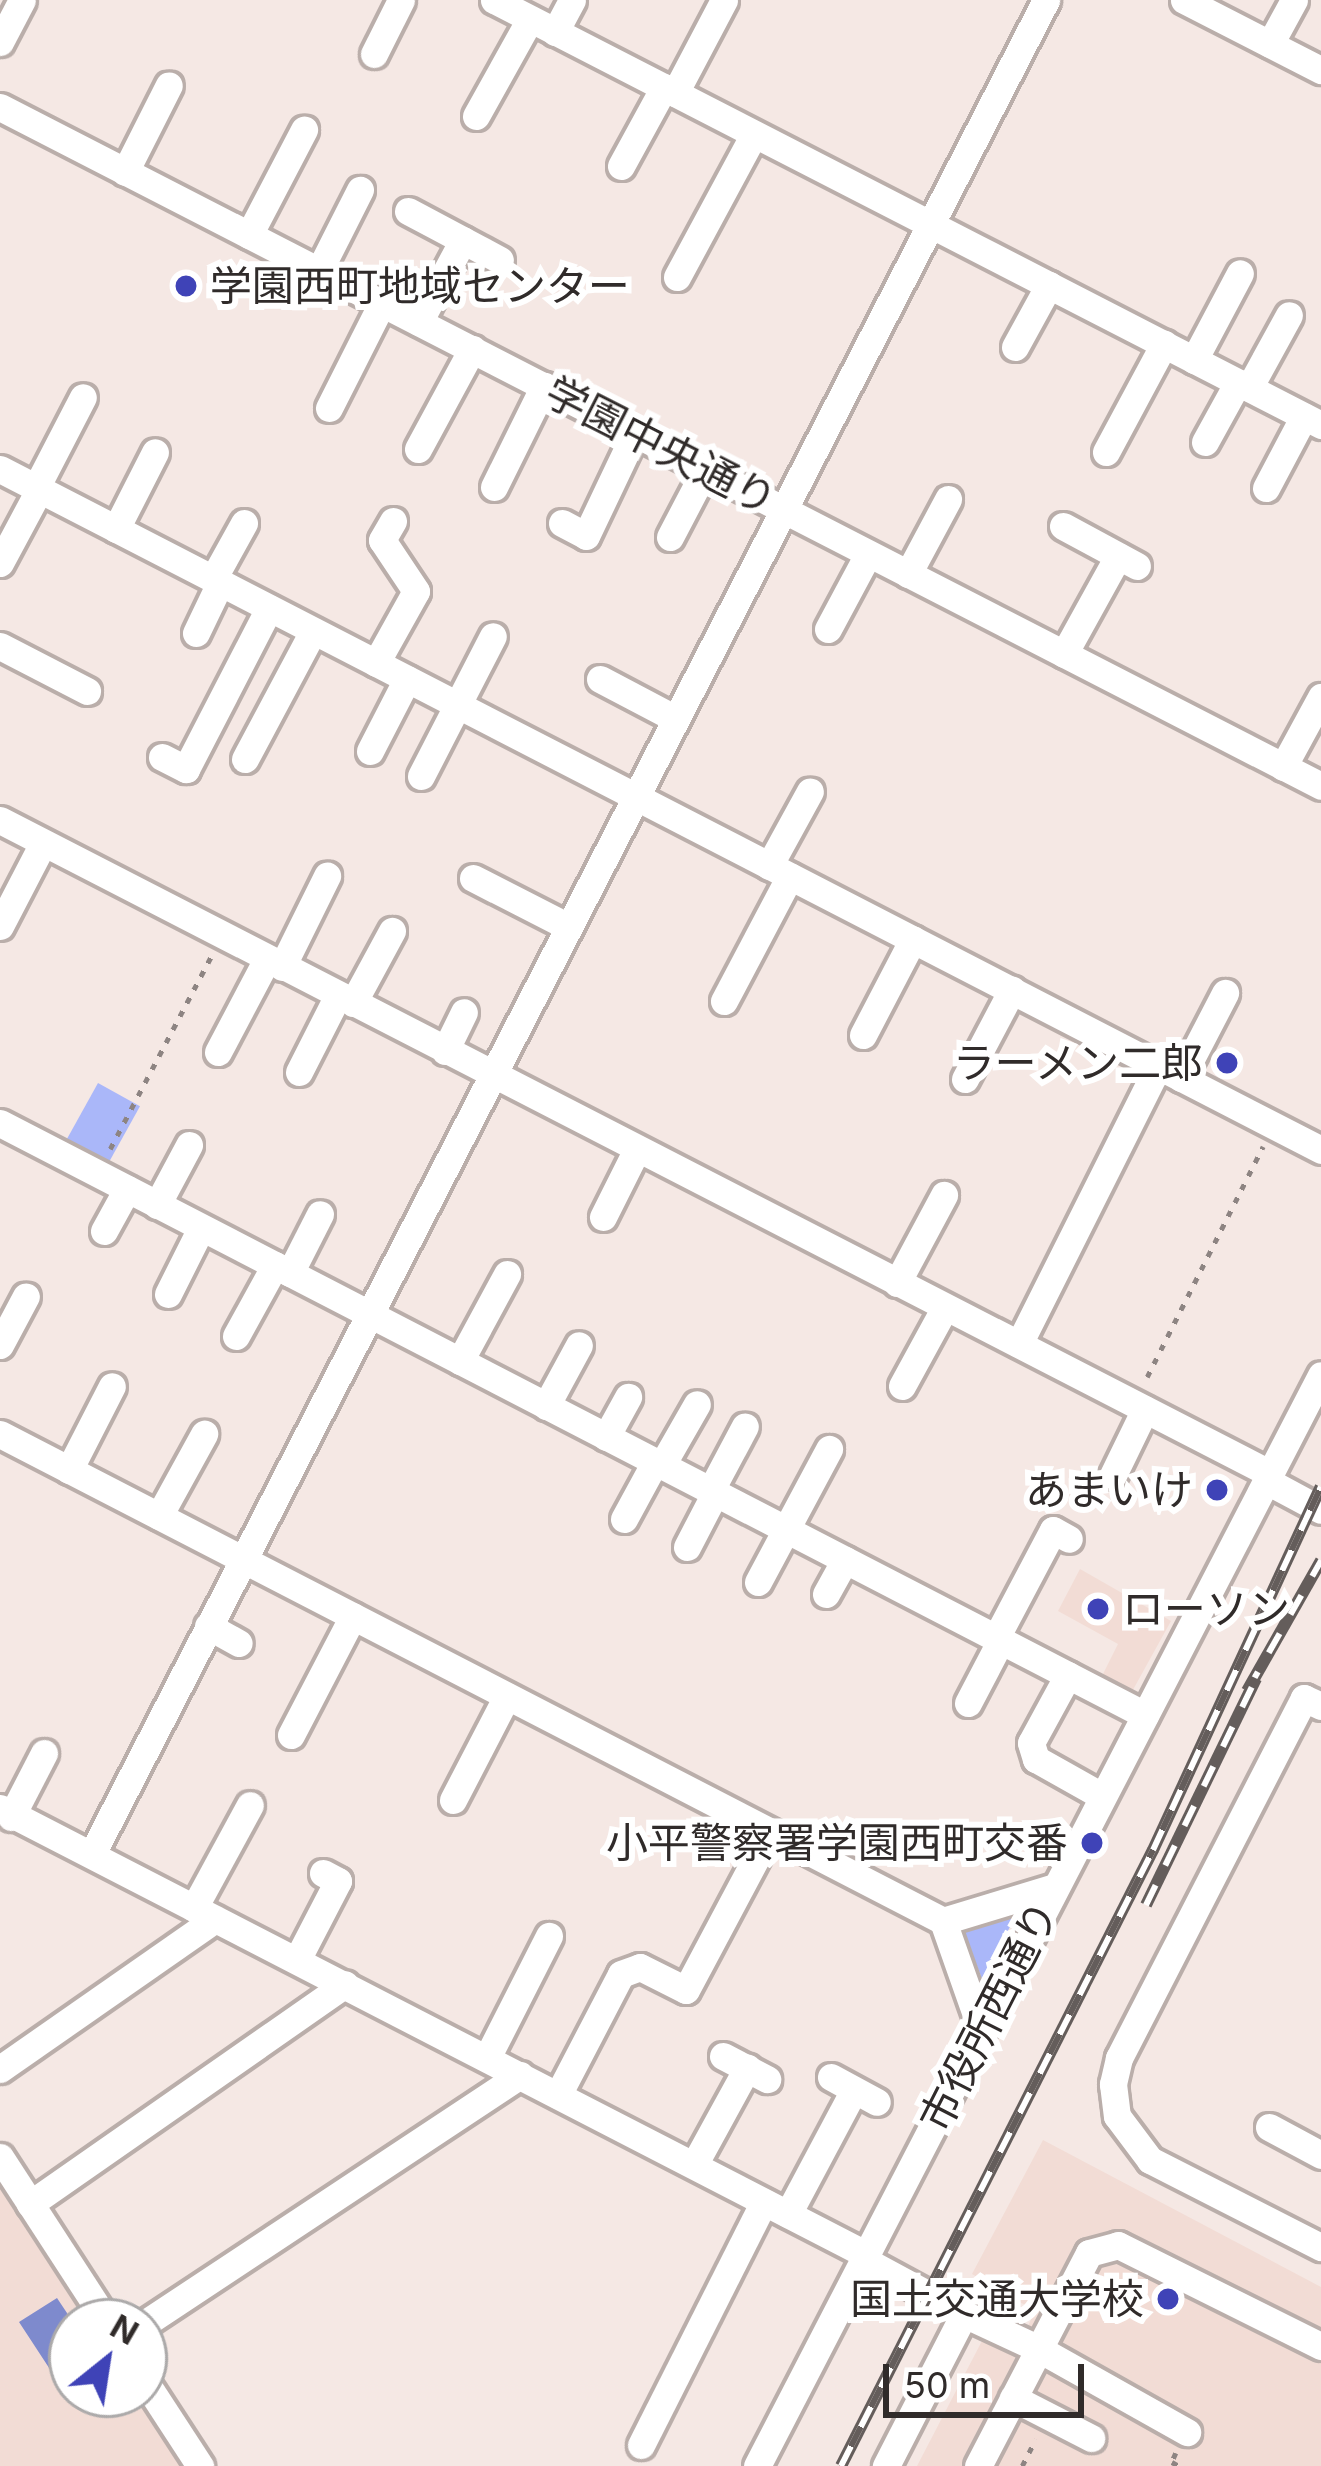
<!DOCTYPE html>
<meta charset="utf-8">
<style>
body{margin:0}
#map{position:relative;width:1321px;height:2466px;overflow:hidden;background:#f5e8e4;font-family:Inter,"Noto Sans JP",sans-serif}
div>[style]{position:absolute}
.built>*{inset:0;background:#f2dcd5}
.green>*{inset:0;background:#aab7f9;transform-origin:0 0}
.water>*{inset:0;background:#7e8acd}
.path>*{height:4.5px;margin-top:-2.25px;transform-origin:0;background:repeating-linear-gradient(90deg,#8d8482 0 6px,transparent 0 15px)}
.roads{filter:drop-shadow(3px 0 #baaeaa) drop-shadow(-3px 0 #baaeaa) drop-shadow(0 3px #baaeaa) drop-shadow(0 -3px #baaeaa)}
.minor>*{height:27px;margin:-13.5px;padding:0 13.5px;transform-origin:13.5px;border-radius:13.5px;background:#fff}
.rail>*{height:12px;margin-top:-6px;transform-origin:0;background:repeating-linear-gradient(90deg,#fff 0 22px,#645d5b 0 44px);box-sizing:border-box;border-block:3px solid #645d5b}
.dots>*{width:33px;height:33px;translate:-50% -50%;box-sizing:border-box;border:6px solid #fff;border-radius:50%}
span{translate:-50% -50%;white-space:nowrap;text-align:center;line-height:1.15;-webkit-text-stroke:12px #fff;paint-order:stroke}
.poi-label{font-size:42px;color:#302b2a}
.left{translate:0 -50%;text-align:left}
.right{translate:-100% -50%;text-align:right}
.street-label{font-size:42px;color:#302b2a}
.north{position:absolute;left:48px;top:2298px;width:120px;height:120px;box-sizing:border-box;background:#fff;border:3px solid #acaaaa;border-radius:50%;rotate:30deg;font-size:33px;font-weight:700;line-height:48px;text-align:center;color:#302b2a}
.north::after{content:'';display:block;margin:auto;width:42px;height:54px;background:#3f43b7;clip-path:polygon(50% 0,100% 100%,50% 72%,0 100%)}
.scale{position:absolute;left:883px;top:2364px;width:201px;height:54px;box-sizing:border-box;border:6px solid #302b2a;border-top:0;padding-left:15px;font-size:36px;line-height:42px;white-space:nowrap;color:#302b2a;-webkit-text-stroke:9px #fff;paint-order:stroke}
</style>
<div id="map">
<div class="built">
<i style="clip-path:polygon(1080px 1569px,1171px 1621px,1129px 1697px,1099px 1682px,1118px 1644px,1058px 1611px)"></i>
<i style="clip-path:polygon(1043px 2140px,1321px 2287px,1321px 2466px,917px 2466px,984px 2337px,1015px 2353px,1035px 2311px,972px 2274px)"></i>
<i style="clip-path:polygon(0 2185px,94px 2322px,72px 2322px,72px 2394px,142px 2394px,189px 2466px,0 2466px)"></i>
</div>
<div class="green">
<i style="left:98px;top:1083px;width:48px;height:69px;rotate:29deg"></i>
<i style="clip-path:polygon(1018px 1912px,982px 1979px,963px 1930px)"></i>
</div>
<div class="water">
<i style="clip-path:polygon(57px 2298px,73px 2322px,72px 2394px,92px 2394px,74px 2406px,19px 2322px)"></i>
</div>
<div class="path">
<i style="left:110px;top:1149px;width:217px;rotate:-62.3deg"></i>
<i style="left:1147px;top:1377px;width:258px;rotate:-63.3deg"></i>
<i style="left:1176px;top:2453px;width:10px;rotate:114deg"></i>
<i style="left:1172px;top:2462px;width:8px;rotate:30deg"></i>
<i style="left:1022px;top:2466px;width:30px;rotate:-63deg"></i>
</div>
<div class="roads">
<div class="minor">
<i style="left:494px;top:0;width:930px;rotate:27.2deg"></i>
<i style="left:1184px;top:0;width:154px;rotate:27.1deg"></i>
<i style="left:555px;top:32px;width:36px;rotate:-62deg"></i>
<i style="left:0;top:42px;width:47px;rotate:-62.4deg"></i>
<i style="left:1270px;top:44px;width:50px;rotate:-61.4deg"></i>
<i style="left:374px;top:54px;width:60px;rotate:-63.4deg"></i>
<i style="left:675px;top:93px;width:105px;rotate:-62.2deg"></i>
<i style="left:0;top:107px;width:1485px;rotate:27.2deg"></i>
<i style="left:476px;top:116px;width:111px;rotate:-60.9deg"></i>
<i style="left:621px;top:166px;width:90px;rotate:-61.4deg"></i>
<i style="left:125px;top:172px;width:97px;rotate:-63.2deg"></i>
<i style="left:408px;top:211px;width:104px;rotate:28deg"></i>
<i style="left:249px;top:235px;width:119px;rotate:-62.4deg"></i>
<i style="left:319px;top:271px;width:91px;rotate:-63.2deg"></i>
<i style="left:677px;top:277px;width:162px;rotate:-61.7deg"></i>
<i style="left:419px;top:322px;width:93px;rotate:-61.8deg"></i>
<i style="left:1015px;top:347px;width:71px;rotate:-61.3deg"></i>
<i style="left:1194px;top:360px;width:98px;rotate:-62.1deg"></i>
<i style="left:1249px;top:388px;width:83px;rotate:-61.3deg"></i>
<i style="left:329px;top:408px;width:118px;rotate:-63.2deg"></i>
<i style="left:1205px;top:442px;width:68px;rotate:-61.2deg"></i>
<i style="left:418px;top:449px;width:114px;rotate:-61.6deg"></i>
<i style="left:1106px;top:452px;width:123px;rotate:-61.8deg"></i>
<i style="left:0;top:469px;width:1486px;rotate:27.27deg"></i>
<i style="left:494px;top:487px;width:113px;rotate:-63.7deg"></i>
<i style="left:36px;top:488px;width:102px;rotate:-62.7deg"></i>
<i style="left:1266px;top:488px;width:81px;rotate:-62.2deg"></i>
<i style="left:562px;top:523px;width:27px;rotate:28deg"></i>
<i style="left:586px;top:536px;width:114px;rotate:-64.6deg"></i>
<i style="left:1063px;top:526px;width:84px;rotate:28.4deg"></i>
<i style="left:116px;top:529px;width:86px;rotate:-63.1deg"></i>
<i style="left:670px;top:537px;width:76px;rotate:-62.4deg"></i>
<i style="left:0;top:563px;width:83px;rotate:-61.9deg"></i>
<i style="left:908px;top:574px;width:85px;rotate:-61.9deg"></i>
<i style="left:213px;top:579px;width:64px;rotate:-61deg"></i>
<i style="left:828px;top:629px;width:85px;rotate:-61.9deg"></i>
<i style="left:196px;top:633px;width:55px;rotate:-64.4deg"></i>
<i style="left:0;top:646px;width:98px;rotate:27.3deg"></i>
<i style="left:1064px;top:654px;width:112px;rotate:-61.1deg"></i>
<i style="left:376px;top:663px;width:82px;rotate:-60.9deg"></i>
<i style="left:416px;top:591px;width:61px;rotate:-123.7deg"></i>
<i style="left:382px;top:540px;width:22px;rotate:-60deg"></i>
<i style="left:600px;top:679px;width:84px;rotate:27.8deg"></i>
<i style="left:370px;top:751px;width:81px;rotate:-62.8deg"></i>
<i style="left:162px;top:757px;width:27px;rotate:27deg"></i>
<i style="left:186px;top:769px;width:181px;rotate:-62.7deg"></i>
<i style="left:245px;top:759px;width:145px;rotate:-62deg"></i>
<i style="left:1283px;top:767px;width:80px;rotate:-61.5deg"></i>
<i style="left:421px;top:776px;width:157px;rotate:-62.8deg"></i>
<i style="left:0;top:820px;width:1425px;rotate:27.23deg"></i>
<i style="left:769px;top:866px;width:85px;rotate:-61.3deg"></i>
<i style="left:473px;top:878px;width:106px;rotate:27.1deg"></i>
<i style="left:0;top:926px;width:93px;rotate:-62.6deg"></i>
<i style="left:282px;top:967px;width:102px;rotate:-63.7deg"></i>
<i style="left:724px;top:1001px;width:141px;rotate:-62.2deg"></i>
<i style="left:353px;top:1003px;width:82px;rotate:-61.6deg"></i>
<i style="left:863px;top:1035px;width:108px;rotate:-62.5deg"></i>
<i style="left:445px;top:1051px;width:43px;rotate:-64deg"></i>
<i style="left:218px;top:1052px;width:105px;rotate:-62.2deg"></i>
<i style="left:299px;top:1072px;width:86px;rotate:-63.1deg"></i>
<i style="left:1181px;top:1078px;width:96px;rotate:-62.6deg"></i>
<i style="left:965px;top:1079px;width:101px;rotate:-62.2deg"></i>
<i style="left:0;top:1123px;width:1289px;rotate:27.34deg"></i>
<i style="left:157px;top:1205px;width:68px;rotate:-61.9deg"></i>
<i style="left:603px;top:1217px;width:76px;rotate:-63.4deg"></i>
<i style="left:104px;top:1231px;width:48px;rotate:-61.3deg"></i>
<i style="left:290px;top:1273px;width:66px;rotate:-63deg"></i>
<i style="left:897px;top:1283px;width:100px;rotate:-61.9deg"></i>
<i style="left:168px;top:1294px;width:74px;rotate:-63.4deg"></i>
<i style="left:236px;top:1336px;width:81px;rotate:-61.2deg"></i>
<i style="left:1019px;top:1344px;width:311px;rotate:-63.4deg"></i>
<i style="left:0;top:1345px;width:55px;rotate:-62deg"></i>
<i style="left:460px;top:1361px;width:99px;rotate:-61.6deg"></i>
<i style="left:902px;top:1386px;width:90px;rotate:-61.4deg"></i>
<i style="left:546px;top:1406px;width:69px;rotate:-61.6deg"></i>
<i style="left:0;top:1434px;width:1061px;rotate:27.31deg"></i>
<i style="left:606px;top:1437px;width:46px;rotate:-61.2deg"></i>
<i style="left:662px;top:1465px;width:70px;rotate:-60.2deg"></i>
<i style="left:69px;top:1470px;width:94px;rotate:-62.9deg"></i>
<i style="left:1113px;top:1475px;width:73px;rotate:-64.1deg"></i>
<i style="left:1267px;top:1481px;width:61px;rotate:28.2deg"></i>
<i style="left:711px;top:1490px;width:72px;rotate:-62deg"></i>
<i style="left:159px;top:1516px;width:94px;rotate:-61.2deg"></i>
<i style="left:624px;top:1519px;width:65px;rotate:-61.5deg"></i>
<i style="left:687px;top:1547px;width:61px;rotate:-62.6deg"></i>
<i style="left:758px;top:1582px;width:151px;rotate:-61.9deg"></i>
<i style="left:826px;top:1594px;width:39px;rotate:-61deg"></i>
<i style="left:208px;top:1626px;width:35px;rotate:29deg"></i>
<i style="left:996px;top:1638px;width:122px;rotate:-62.2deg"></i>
<i style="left:1053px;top:1530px;width:18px;rotate:29deg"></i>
<i style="left:1068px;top:1675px;width:77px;rotate:118.6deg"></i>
<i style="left:1031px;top:1743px;width:17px;rotate:73deg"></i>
<i style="left:1036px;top:1759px;width:76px;rotate:29.3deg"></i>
<i style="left:968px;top:1703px;width:71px;rotate:-62.4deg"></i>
<i style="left:1321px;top:1706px;width:19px;rotate:-155deg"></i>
<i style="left:1304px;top:1698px;width:405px;rotate:117.2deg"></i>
<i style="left:1119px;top:2058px;width:27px;rotate:103deg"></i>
<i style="left:1113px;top:2084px;width:32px;rotate:83deg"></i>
<i style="left:1117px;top:2116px;width:55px;rotate:53.1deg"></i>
<i style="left:1150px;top:2160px;width:192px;rotate:27deg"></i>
<i style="left:291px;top:1735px;width:134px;rotate:-62.5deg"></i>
<i style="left:453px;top:1800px;width:117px;rotate:-62.6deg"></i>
<i style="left:0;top:1808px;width:975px;rotate:27.27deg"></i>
<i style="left:11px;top:1817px;width:72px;rotate:-62.7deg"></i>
<i style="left:93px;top:1852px;width:2083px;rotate:-62.77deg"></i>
<i style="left:194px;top:1908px;width:117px;rotate:-61.5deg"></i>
<i style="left:297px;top:1960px;width:89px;rotate:-62.6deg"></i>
<i style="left:338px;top:1881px;width:17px;rotate:-152deg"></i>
<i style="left:981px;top:2029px;width:114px;rotate:-109.4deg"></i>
<i style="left:943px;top:1921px;width:117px;rotate:-16.9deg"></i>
<i style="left:723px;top:2056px;width:50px;rotate:27.6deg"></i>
<i style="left:487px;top:2058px;width:137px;rotate:-63.1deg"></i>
<i style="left:0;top:2069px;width:262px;rotate:-34.9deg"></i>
<i style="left:831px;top:2077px;width:52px;rotate:28.5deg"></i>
<i style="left:558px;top:2095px;width:136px;rotate:-62.5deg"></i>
<i style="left:621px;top:1974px;width:20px;rotate:-20deg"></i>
<i style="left:640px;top:1967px;width:51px;rotate:26.6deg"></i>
<i style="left:686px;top:1990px;width:179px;rotate:-62deg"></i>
<i style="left:1269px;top:2127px;width:59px;rotate:28.3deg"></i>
<i style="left:0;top:2157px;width:197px;rotate:57deg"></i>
<i style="left:694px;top:2165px;width:111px;rotate:-61.3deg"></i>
<i style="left:30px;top:2204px;width:384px;rotate:-34.9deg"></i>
<i style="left:788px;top:2214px;width:140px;rotate:-62deg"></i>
<i style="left:864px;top:2260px;width:114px;rotate:28.4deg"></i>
<i style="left:964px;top:2314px;width:171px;rotate:117.2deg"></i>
<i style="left:964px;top:2314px;width:83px;rotate:25deg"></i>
<i style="left:1039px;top:2349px;width:108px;rotate:-62.5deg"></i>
<i style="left:1089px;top:2253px;width:30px;rotate:-15deg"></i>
<i style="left:1118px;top:2245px;width:227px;rotate:26.5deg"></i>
<i style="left:144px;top:2324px;width:451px;rotate:-33.5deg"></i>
<i style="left:144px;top:2380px;width:103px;rotate:56.9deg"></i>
<i style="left:1013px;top:2398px;width:88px;rotate:27.1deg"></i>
<i style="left:641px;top:2445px;width:272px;rotate:-63.2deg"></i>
<i style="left:757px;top:2466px;width:1228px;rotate:-62.66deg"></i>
<i style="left:978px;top:2466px;width:132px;rotate:-62.5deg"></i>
<i style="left:1039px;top:2349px;width:170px;rotate:29.3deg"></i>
</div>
</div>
<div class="rail">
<i style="left:1247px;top:1691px;width:150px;rotate:-60.4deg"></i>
<i style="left:1146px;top:1905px;width:252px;rotate:-64.1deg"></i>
<i style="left:841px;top:2466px;width:691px;rotate:-63.14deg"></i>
<i style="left:1153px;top:1850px;width:400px;rotate:-65.2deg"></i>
</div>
<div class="dots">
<i style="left:186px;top:286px;background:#3f43b7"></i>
<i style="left:1227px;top:1063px;background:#3f43b7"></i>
<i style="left:1217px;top:1490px;background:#3f43b7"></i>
<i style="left:1098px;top:1609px;background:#3f43b7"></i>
<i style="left:1092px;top:1843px;background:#3f43b7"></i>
<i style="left:1168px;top:2299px;background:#3f43b7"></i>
</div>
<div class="poi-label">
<span class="left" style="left:210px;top:286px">学園西町地域センター</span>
<span class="right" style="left:1203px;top:1063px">ラーメン二郎</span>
<span class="right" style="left:1193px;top:1490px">あまいけ</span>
<span class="left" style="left:1122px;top:1609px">ローソン</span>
<span class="right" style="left:1068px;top:1843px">小平警察署学園西町交番</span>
<span class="right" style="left:1144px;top:2299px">国土交通大学校</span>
</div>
<div class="street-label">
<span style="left:661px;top:446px;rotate:27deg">学園中央通り</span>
<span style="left:989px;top:2016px;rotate:-63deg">市役所西通り</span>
</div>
<div class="north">N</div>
<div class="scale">50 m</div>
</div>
